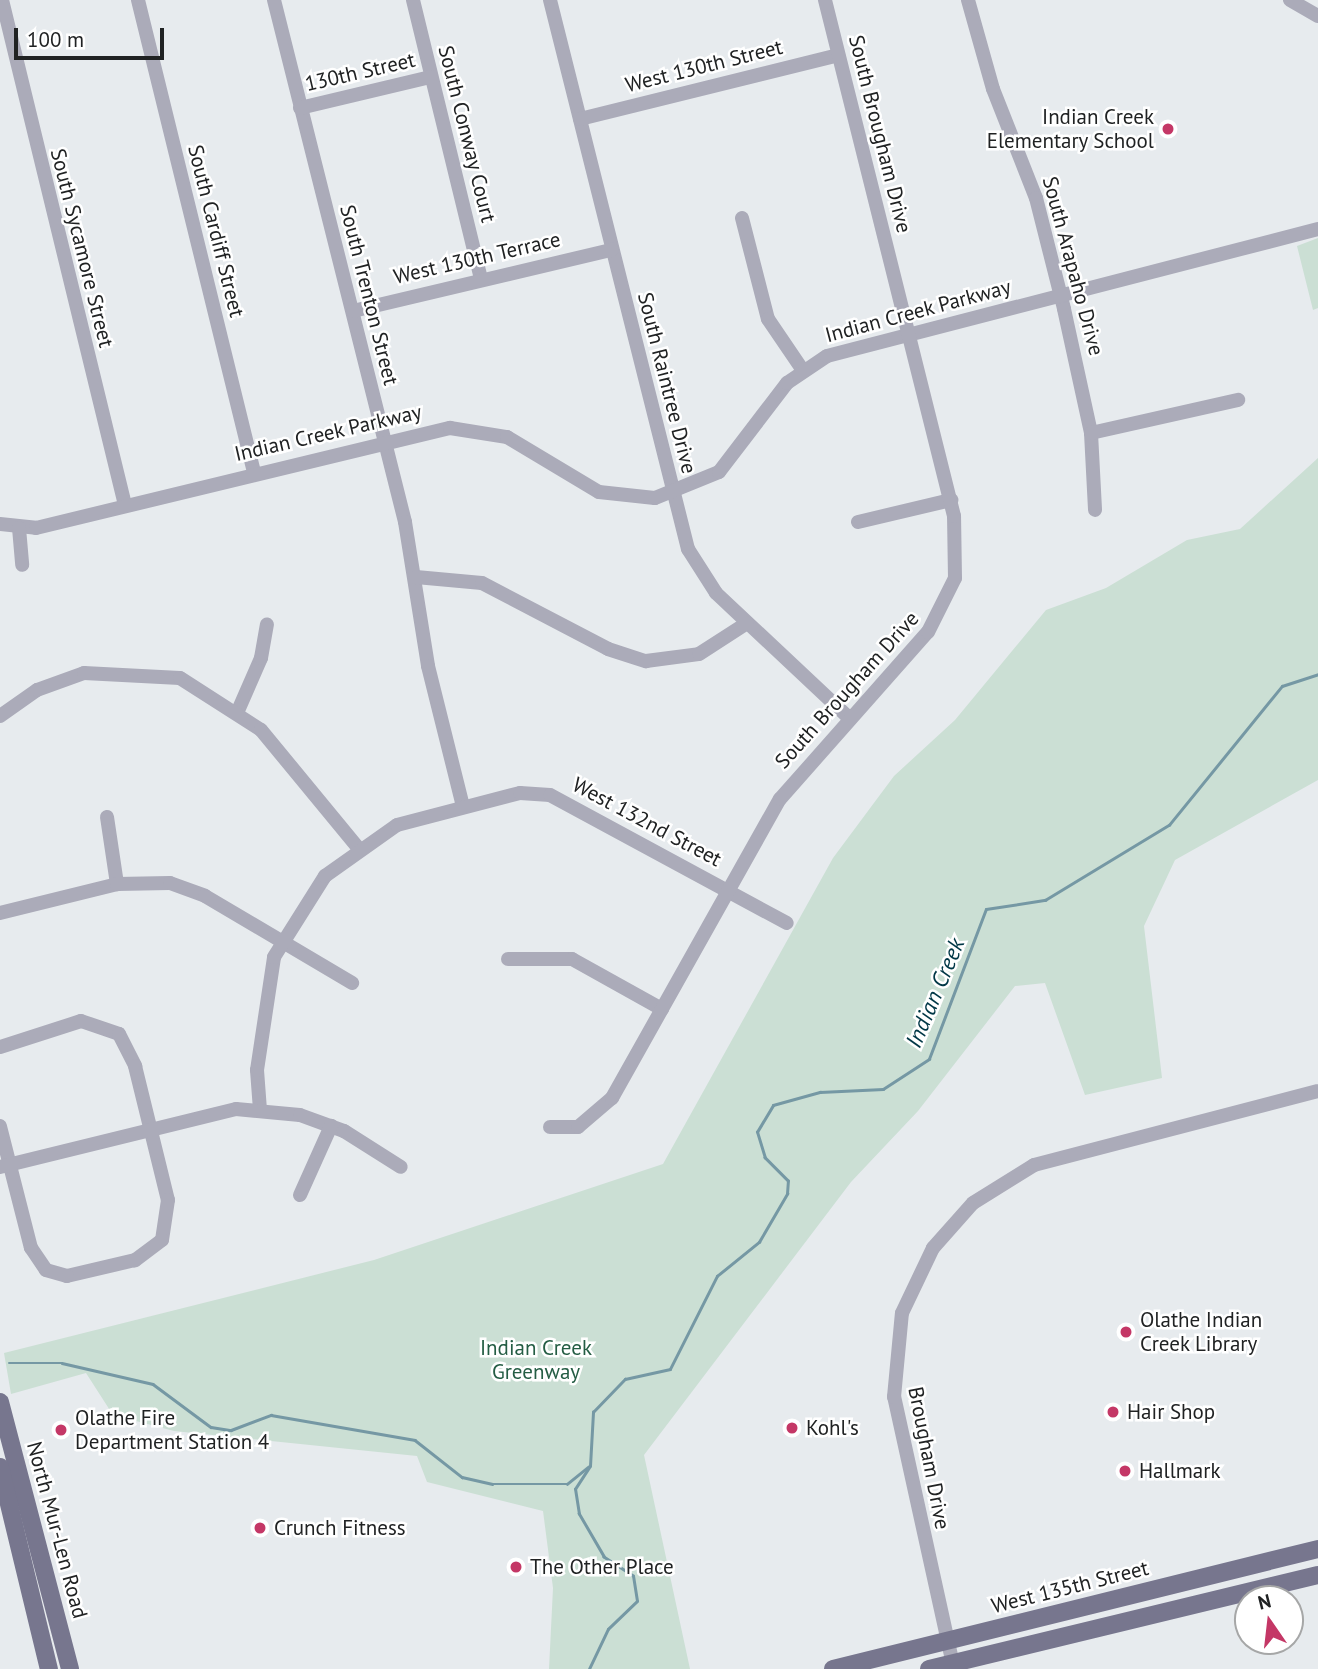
<!DOCTYPE html>
<style>
body{margin:0}
#map{position:relative;width:1318px;height:1669px;overflow:hidden;background:#e7ebee;font-family:"PT Sans",sans-serif}
div>[style]{position:absolute}
.green>*{inset:0;background:#cbdfd4}
.stream>*{height:2.5px;margin:-1.25px;padding:0 1.25px;transform-origin:1.25px;border-radius:1.25px;background:#7598a4}
.minor>*{height:14px;margin:-7px;padding:0 7px;transform-origin:7px;border-radius:7px;background:#ababb9}
.major>*{height:18px;margin:-9px;padding:0 9px;transform-origin:9px;border-radius:9px;background:#77768e}
.dots>*{width:19px;height:19px;translate:-50% -50%;box-sizing:border-box;border:4px solid #fff;border-radius:50%}
span{translate:-50% -50%;white-space:nowrap;text-align:center;line-height:1.15;-webkit-text-stroke:5px #fff;paint-order:stroke}
.street-label{font-size:21px;color:#202223}
.poi-label{font-size:21px;color:#202223}
.right{translate:-100% -50%;text-align:right}
.left{translate:0 -50%;text-align:left}
.park-label{font-size:21px;color:#245d44}
.water-label{font-size:23px;color:#003746;font-style:italic}
.north{position:absolute;left:1234px;top:1585px;width:70px;height:70px;box-sizing:border-box;background:#fff;border:2px solid #a6a7a7;border-radius:50%;rotate:346deg;font-size:19px;font-weight:700;line-height:28px;text-align:center;color:#202223}
.north::after{content:'';display:block;margin:auto;width:24px;height:32px;background:#c43766;clip-path:polygon(50% 0,100% 100%,50% 72%,0 100%)}
.scale{position:absolute;left:14px;top:28px;width:150px;height:32px;box-sizing:border-box;border:4px solid #202223;border-top:0;padding-left:9px;font-size:21px;line-height:24px;white-space:nowrap;color:#202223;-webkit-text-stroke:5px #fff;paint-order:stroke}
</style>
<div id="map">
<div class="green">
<i style="clip-path:polygon(1318px 238px,1318px 308px,1313px 310px,1297px 246px)"></i>
<i style="clip-path:polygon(1318px 458px,1318px 780px,1175px 860px,1144px 926px,1162px 1078px,1085px 1095px,1045px 983px,1015px 986px,918px 1111px,851px 1182px,644px 1455px,690px 1669px,549px 1669px,553px 1588px,543px 1511px,427px 1482px,417px 1456px,174px 1431px,113px 1415px,86px 1373px,11px 1394px,4px 1353px,374px 1260px,663px 1164px,833px 858px,894px 776px,955px 720px,1046px 610px,1106px 588px,1187px 540px,1240px 529px)"></i>
</div>
<div class="stream">
<i style="left:9px;top:1363px;width:53px"></i>
<i style="left:62px;top:1363px;width:93px;rotate:13deg"></i>
<i style="left:153px;top:1384px;width:72px;rotate:36.6deg"></i>
<i style="left:211px;top:1427px;width:20px;rotate:9deg"></i>
<i style="left:231px;top:1430px;width:43px;rotate:-20.6deg"></i>
<i style="left:271px;top:1415px;width:146px;rotate:9.8deg"></i>
<i style="left:415px;top:1440px;width:60px;rotate:38.2deg"></i>
<i style="left:462px;top:1477px;width:31px;rotate:13deg"></i>
<i style="left:492px;top:1484px;width:75px"></i>
<i style="left:567px;top:1484px;width:27px;rotate:-39deg"></i>
<i style="left:589px;top:1669px;width:44px;rotate:-64.6deg"></i>
<i style="left:608px;top:1629px;width:40px;rotate:-44deg"></i>
<i style="left:637px;top:1601px;width:25px;rotate:-99deg"></i>
<i style="left:633px;top:1576px;width:35px;rotate:-147deg"></i>
<i style="left:604px;top:1557px;width:50px;rotate:-120.2deg"></i>
<i style="left:579px;top:1514px;width:25px;rotate:-99deg"></i>
<i style="left:575px;top:1489px;width:27px;rotate:-57deg"></i>
<i style="left:590px;top:1466px;width:54px;rotate:-86.8deg"></i>
<i style="left:593px;top:1412px;width:46px;rotate:-45.9deg"></i>
<i style="left:625px;top:1379px;width:46px;rotate:-12.5deg"></i>
<i style="left:670px;top:1369px;width:104px;rotate:-63.2deg"></i>
<i style="left:717px;top:1276px;width:54px;rotate:-39deg"></i>
<i style="left:759px;top:1242px;width:56px;rotate:-59.7deg"></i>
<i style="left:787px;top:1194px;width:13px;rotate:-86deg"></i>
<i style="left:788px;top:1181px;width:33px;rotate:-135deg"></i>
<i style="left:765px;top:1158px;width:27px;rotate:-107deg"></i>
<i style="left:757px;top:1132px;width:31px;rotate:-59deg"></i>
<i style="left:773px;top:1105px;width:49px;rotate:-15.5deg"></i>
<i style="left:820px;top:1092px;width:63px;rotate:-2.7deg"></i>
<i style="left:883px;top:1089px;width:55px;rotate:-33.1deg"></i>
<i style="left:929px;top:1059px;width:160px;rotate:-69.2deg"></i>
<i style="left:986px;top:909px;width:60px;rotate:-8.7deg"></i>
<i style="left:1045px;top:900px;width:145px;rotate:-31.2deg"></i>
<i style="left:1169px;top:825px;width:179px;rotate:-50.9deg"></i>
<i style="left:1282px;top:686px;width:38px;rotate:-18deg"></i>
</div>
<div class="minor">
<i style="left:2px;top:0;width:520px;rotate:76.31deg"></i>
<i style="left:138px;top:0;width:485px;rotate:76.2deg"></i>
<i style="left:274px;top:0;width:538px;rotate:75.91deg"></i>
<i style="left:405px;top:522px;width:146px;rotate:80.9deg"></i>
<i style="left:428px;top:666px;width:144px;rotate:76deg"></i>
<i style="left:413px;top:0;width:286px;rotate:76.3deg"></i>
<i style="left:550px;top:0;width:566px;rotate:75.89deg"></i>
<i style="left:688px;top:549px;width:52px;rotate:57.5deg"></i>
<i style="left:716px;top:593px;width:181px;rotate:43.2deg"></i>
<i style="left:968px;top:0;width:92px;rotate:74.3deg"></i>
<i style="left:993px;top:89px;width:117px;rotate:68.5deg"></i>
<i style="left:1036px;top:198px;width:114px;rotate:75.8deg"></i>
<i style="left:1064px;top:309px;width:127px;rotate:77.7deg"></i>
<i style="left:1091px;top:433px;width:77px;rotate:87deg"></i>
<i style="left:1290px;top:0;width:32px;rotate:30deg"></i>
<i style="left:300px;top:108px;width:134px;rotate:-13.4deg"></i>
<i style="left:580px;top:119px;width:266px;rotate:-13.9deg"></i>
<i style="left:742px;top:218px;width:104px;rotate:75.6deg"></i>
<i style="left:768px;top:319px;width:60px;rotate:55.8deg"></i>
<i style="left:353px;top:311px;width:266px;rotate:-13.3deg"></i>
<i style="left:1091px;top:433px;width:151px;rotate:-12.7deg"></i>
<i style="left:858px;top:522px;width:96px;rotate:-13.3deg"></i>
<i style="left:0;top:524px;width:36px;rotate:6deg"></i>
<i style="left:36px;top:528px;width:426px;rotate:-13.6deg"></i>
<i style="left:450px;top:428px;width:58px;rotate:9deg"></i>
<i style="left:507px;top:437px;width:107px;rotate:30.9deg"></i>
<i style="left:599px;top:492px;width:56px;rotate:6.1deg"></i>
<i style="left:655px;top:498px;width:69px;rotate:-22.1deg"></i>
<i style="left:719px;top:472px;width:112px;rotate:-52.6deg"></i>
<i style="left:787px;top:383px;width:48px;rotate:-34deg"></i>
<i style="left:827px;top:356px;width:507px;rotate:-14.5deg"></i>
<i style="left:19px;top:528px;width:37px;rotate:85deg"></i>
<i style="left:416px;top:577px;width:66px;rotate:5.2deg"></i>
<i style="left:482px;top:583px;width:142px;rotate:27.6deg"></i>
<i style="left:608px;top:649px;width:40px;rotate:18deg"></i>
<i style="left:646px;top:661px;width:53px;rotate:-7.5deg"></i>
<i style="left:699px;top:654px;width:57px;rotate:-32.9deg"></i>
<i style="left:237px;top:713px;width:60px;rotate:-66.4deg"></i>
<i style="left:261px;top:658px;width:34px;rotate:-80deg"></i>
<i style="left:0;top:716px;width:45px;rotate:-35.1deg"></i>
<i style="left:37px;top:690px;width:50px;rotate:-19.9deg"></i>
<i style="left:84px;top:673px;width:96px;rotate:3deg"></i>
<i style="left:180px;top:678px;width:96px;rotate:32.7deg"></i>
<i style="left:261px;top:730px;width:154px;rotate:50.5deg"></i>
<i style="left:107px;top:817px;width:68px;rotate:81.5deg"></i>
<i style="left:0;top:913px;width:121px;rotate:-13.9deg"></i>
<i style="left:117px;top:884px;width:53px;rotate:-1.1deg"></i>
<i style="left:170px;top:883px;width:37px;rotate:20deg"></i>
<i style="left:205px;top:896px;width:171px;rotate:30.6deg"></i>
<i style="left:508px;top:959px;width:64px"></i>
<i style="left:572px;top:959px;width:103px;rotate:29.1deg"></i>
<i style="left:0;top:1047px;width:85px;rotate:-17.8deg"></i>
<i style="left:81px;top:1021px;width:40px;rotate:18.9deg"></i>
<i style="left:119px;top:1034px;width:36px;rotate:63deg"></i>
<i style="left:135px;top:1066px;width:138px;rotate:76.2deg"></i>
<i style="left:168px;top:1200px;width:40px;rotate:98.5deg"></i>
<i style="left:162px;top:1240px;width:34px;rotate:143deg"></i>
<i style="left:135px;top:1260px;width:70px;rotate:166.8deg"></i>
<i style="left:67px;top:1276px;width:22px;rotate:-164deg"></i>
<i style="left:46px;top:1270px;width:27px;rotate:-124deg"></i>
<i style="left:31px;top:1248px;width:126px;rotate:-104.3deg"></i>
<i style="left:260px;top:1110px;width:40px;rotate:-94.3deg"></i>
<i style="left:257px;top:1070px;width:114px;rotate:-81.4deg"></i>
<i style="left:274px;top:957px;width:96px;rotate:-57.8deg"></i>
<i style="left:325px;top:876px;width:88px;rotate:-35.3deg"></i>
<i style="left:397px;top:825px;width:127px;rotate:-14.6deg"></i>
<i style="left:520px;top:793px;width:30px;rotate:4deg"></i>
<i style="left:550px;top:795px;width:269px;rotate:28.4deg"></i>
<i style="left:550px;top:1127px;width:28px"></i>
<i style="left:578px;top:1127px;width:45px;rotate:-40.5deg"></i>
<i style="left:612px;top:1098px;width:343px;rotate:-60.7deg"></i>
<i style="left:780px;top:799px;width:223px;rotate:-48.5deg"></i>
<i style="left:928px;top:632px;width:60px;rotate:-63.4deg"></i>
<i style="left:955px;top:578px;width:62px;rotate:-90.9deg"></i>
<i style="left:954px;top:516px;width:532px;rotate:-104.04deg"></i>
<i style="left:0;top:1167px;width:243px;rotate:-13.8deg"></i>
<i style="left:236px;top:1109px;width:64px;rotate:5.4deg"></i>
<i style="left:300px;top:1115px;width:47px;rotate:20deg"></i>
<i style="left:344px;top:1131px;width:67px;rotate:32.3deg"></i>
<i style="left:300px;top:1195px;width:76px;rotate:-65.8deg"></i>
<i style="left:954px;top:1669px;width:279px;rotate:-102.4deg"></i>
<i style="left:894px;top:1397px;width:84px;rotate:-84.6deg"></i>
<i style="left:902px;top:1313px;width:72px;rotate:-64.5deg"></i>
<i style="left:933px;top:1248px;width:60px;rotate:-48.4deg"></i>
<i style="left:973px;top:1203px;width:72px;rotate:-31.9deg"></i>
<i style="left:1034px;top:1165px;width:293px;rotate:-14.6deg"></i>
</div>
<div class="major">
<i style="left:0;top:1402px;width:276px;rotate:75.3deg"></i>
<i style="left:0;top:1467px;width:208px;rotate:76.4deg"></i>
<i style="left:833px;top:1669px;width:500px;rotate:-13.9deg"></i>
<i style="left:929px;top:1669px;width:400px;rotate:-13.6deg"></i>
</div>
<div class="dots">
<i style="left:1168px;top:129px;background:#c43766"></i>
<i style="left:1126px;top:1332px;background:#c43766"></i>
<i style="left:1113px;top:1412px;background:#c43766"></i>
<i style="left:792px;top:1428px;background:#c43766"></i>
<i style="left:61px;top:1430px;background:#c43766"></i>
<i style="left:1125px;top:1471px;background:#c43766"></i>
<i style="left:260px;top:1528px;background:#c43766"></i>
<i style="left:516px;top:1567px;background:#c43766"></i>
</div>
<div class="street-label">
<span style="left:704px;top:66px;rotate:-14deg">West 130th Street</span>
<span style="left:360px;top:72px;rotate:-13deg">130th Street</span>
<span style="left:467px;top:134px;rotate:76deg">South Conway Court</span>
<span style="left:880px;top:134px;rotate:76deg">South Brougham Drive</span>
<span style="left:216px;top:231px;rotate:76deg">South Cardiff Street</span>
<span style="left:82px;top:248px;rotate:76deg">South Sycamore Street</span>
<span style="left:477px;top:258px;rotate:-13deg">West 130th Terrace</span>
<span style="left:1073px;top:266px;rotate:75deg">South Arapaho Drive</span>
<span style="left:369px;top:295px;rotate:76deg">South Trenton Street</span>
<span style="left:918px;top:311px;rotate:-15deg">Indian Creek Parkway</span>
<span style="left:667px;top:383px;rotate:76deg">South Raintree Drive</span>
<span style="left:328px;top:433px;rotate:-13deg">Indian Creek Parkway</span>
<span style="left:847px;top:690px;rotate:-48deg">South Brougham Drive</span>
<span style="left:647px;top:822px;rotate:28deg">West 132nd Street</span>
<span style="left:929px;top:1458px;rotate:79deg">Brougham Drive</span>
<span style="left:57px;top:1530px;rotate:75deg">North Mur-Len Road</span>
<span style="left:1070px;top:1587px;rotate:-14deg">West 135th Street</span>
</div>
<div class="poi-label">
<span class="right" style="left:1154px;top:129px">Indian Creek<br>Elementary School</span>
<span class="left" style="left:1140px;top:1332px">Olathe Indian<br>Creek Library</span>
<span class="left" style="left:1127px;top:1412px">Hair Shop</span>
<span class="left" style="left:75px;top:1430px">Olathe Fire<br>Department Station 4</span>
<span class="left" style="left:806px;top:1428px">Kohl's</span>
<span class="left" style="left:1139px;top:1471px">Hallmark</span>
<span class="left" style="left:274px;top:1528px">Crunch Fitness</span>
<span class="left" style="left:530px;top:1567px">The Other Place</span>
</div>
<div class="park-label">
<span style="left:536px;top:1360px">Indian Creek<br>Greenway</span>
</div>
<div class="water-label">
<span style="left:935px;top:993px;rotate:-67deg">Indian Creek</span>
</div>
<div class="north">N</div>
<div class="scale">100 m</div>
</div>
